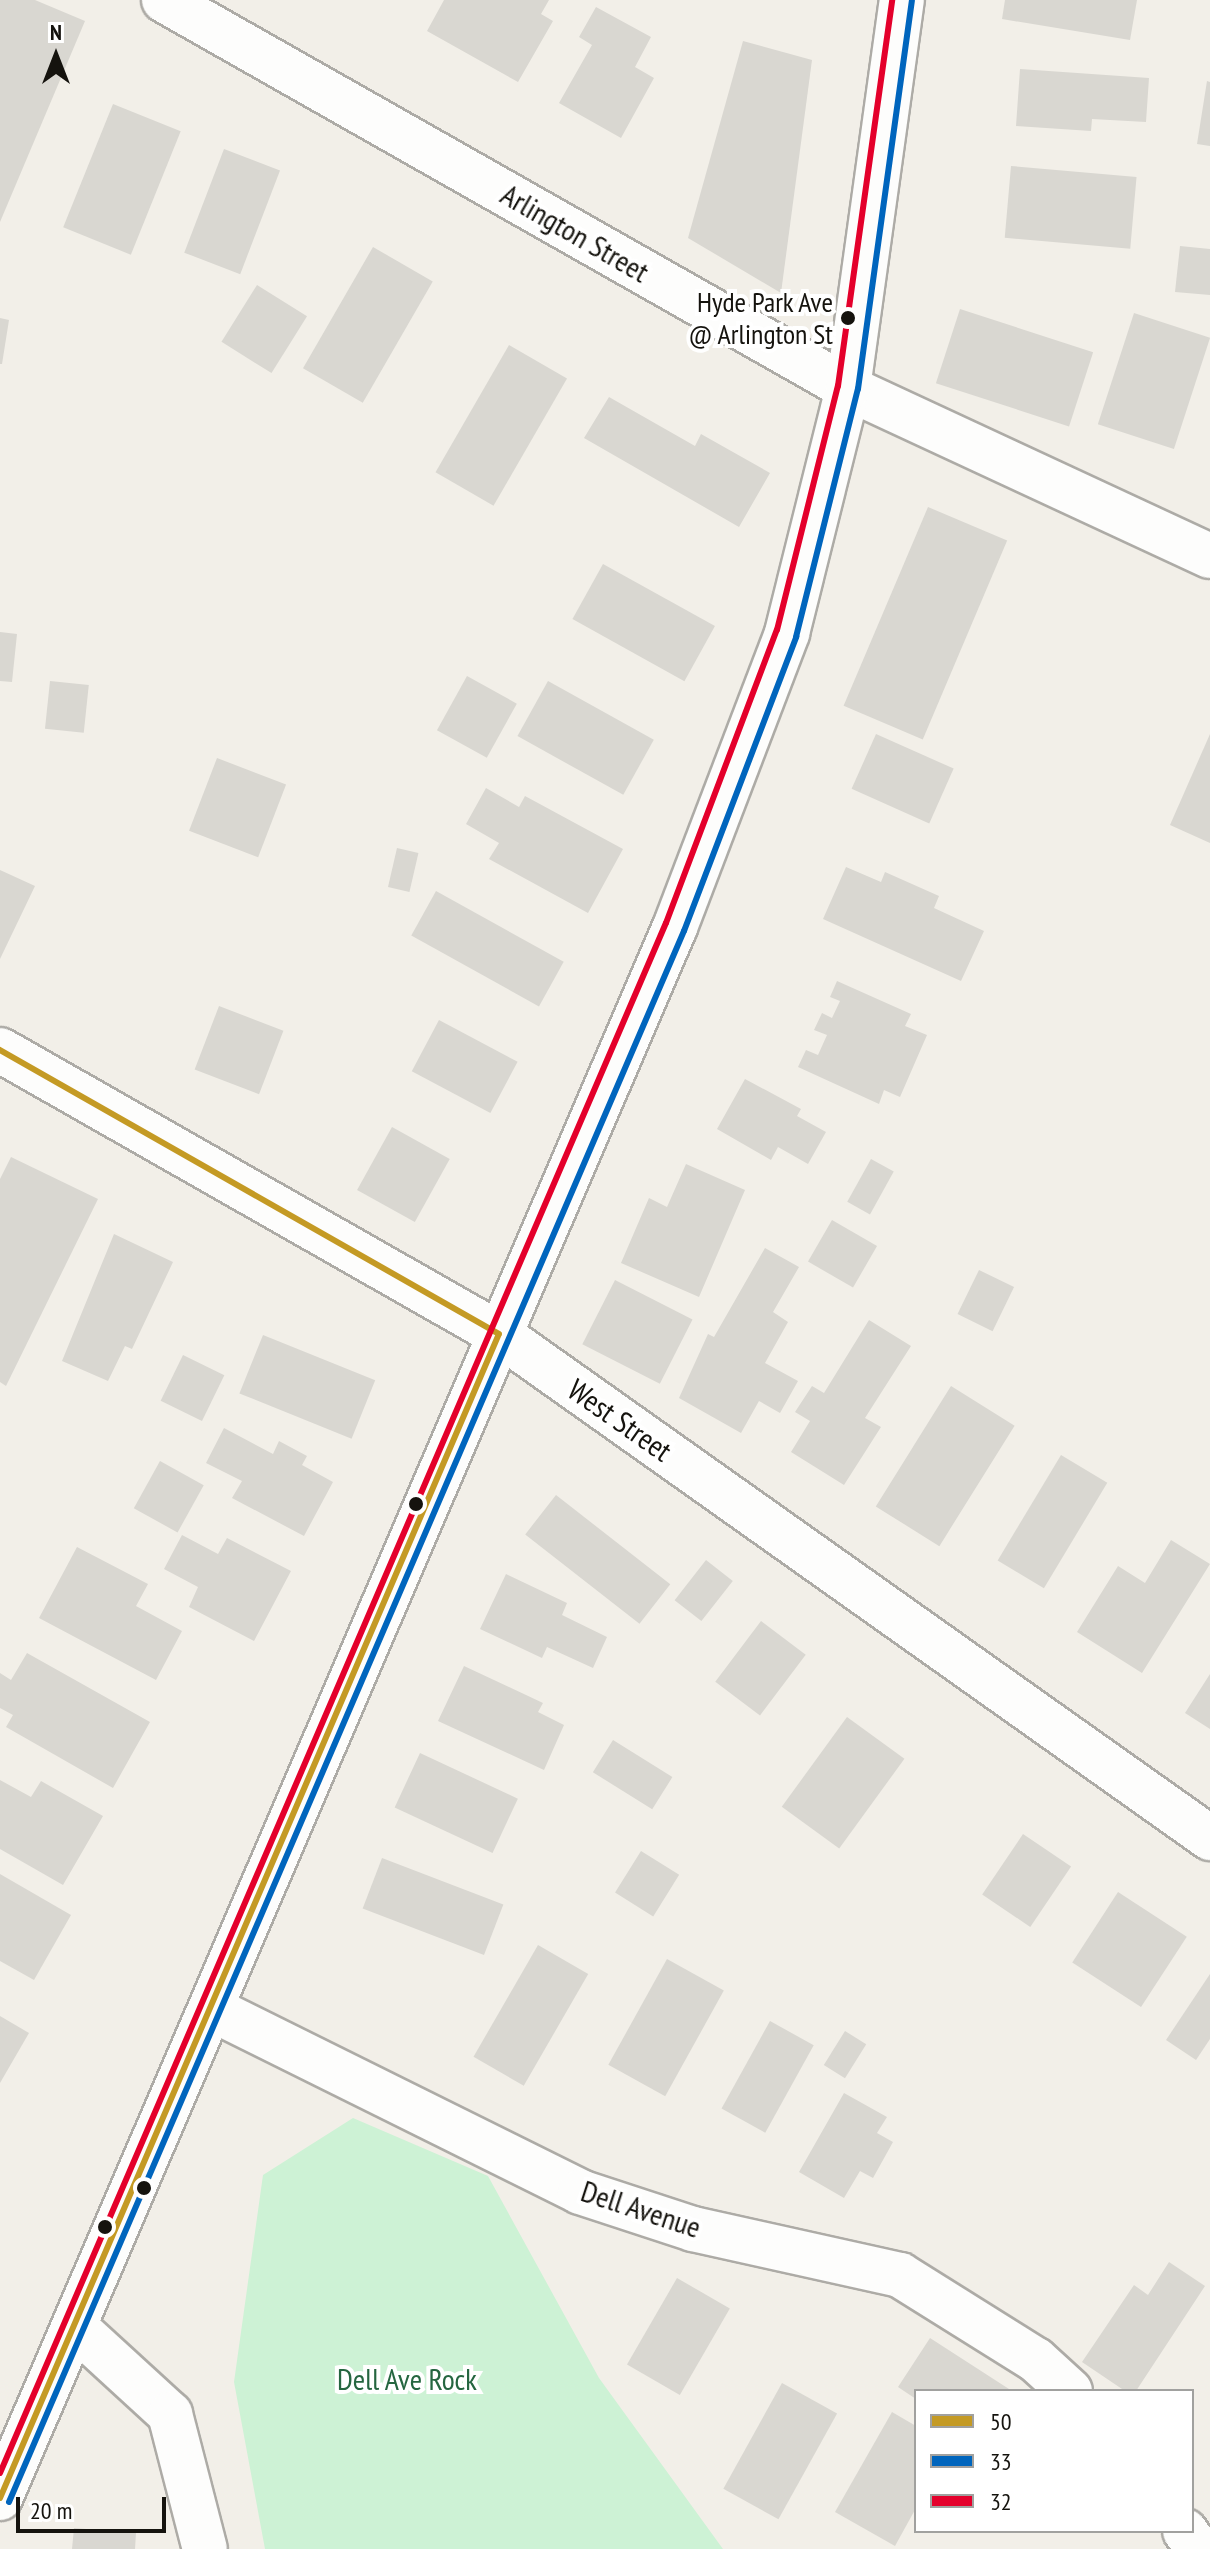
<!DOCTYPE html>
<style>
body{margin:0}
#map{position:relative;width:1210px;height:2549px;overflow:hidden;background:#f2efe8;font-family:"PT Sans Narrow",sans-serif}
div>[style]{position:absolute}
.green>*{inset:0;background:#cdf2d5}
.building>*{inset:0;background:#d9d7d1;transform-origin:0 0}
.roads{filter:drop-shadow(2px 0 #adaba6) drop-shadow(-2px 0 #adaba6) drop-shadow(0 2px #adaba6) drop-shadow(0 -2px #adaba6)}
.minor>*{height:44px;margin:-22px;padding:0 22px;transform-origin:22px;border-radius:22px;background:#fdfdfc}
.major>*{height:44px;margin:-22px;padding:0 22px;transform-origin:22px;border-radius:22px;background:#fdfdfc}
.bus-1>*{height:6px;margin:-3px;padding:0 3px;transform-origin:3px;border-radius:3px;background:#c49a24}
.bus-2>*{height:6px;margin:-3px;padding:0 3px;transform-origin:3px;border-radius:3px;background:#0065bd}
.bus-3>*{height:6px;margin:-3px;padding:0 3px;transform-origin:3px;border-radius:3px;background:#e4002b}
.dots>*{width:22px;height:22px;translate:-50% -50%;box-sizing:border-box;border:4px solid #fff;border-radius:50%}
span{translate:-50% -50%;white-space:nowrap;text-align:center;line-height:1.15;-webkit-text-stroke:8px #fff;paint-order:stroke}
.bus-label{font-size:28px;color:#15130e}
.right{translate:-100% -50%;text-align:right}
.street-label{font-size:30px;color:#15130e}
.park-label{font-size:30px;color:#256640}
.legend{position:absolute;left:914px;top:2389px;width:280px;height:144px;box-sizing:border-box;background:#fff;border:2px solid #a1a19f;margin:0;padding:10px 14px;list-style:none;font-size:24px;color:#15130e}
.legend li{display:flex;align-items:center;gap:16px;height:40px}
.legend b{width:40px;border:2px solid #a1a19f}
.north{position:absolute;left:16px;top:16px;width:80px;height:80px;-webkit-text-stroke:6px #fff;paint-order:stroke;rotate:0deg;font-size:22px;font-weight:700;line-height:32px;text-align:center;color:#15130e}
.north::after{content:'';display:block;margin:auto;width:28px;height:36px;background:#15130e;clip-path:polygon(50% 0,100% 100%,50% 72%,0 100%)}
.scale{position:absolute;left:16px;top:2497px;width:150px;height:36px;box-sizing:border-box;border:4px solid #15130e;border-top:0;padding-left:10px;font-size:24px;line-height:28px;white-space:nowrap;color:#15130e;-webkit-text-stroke:6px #fff;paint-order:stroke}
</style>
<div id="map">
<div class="green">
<i style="clip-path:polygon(353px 2118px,488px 2176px,599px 2378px,723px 2549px,265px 2549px,234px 2382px,263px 2175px)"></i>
</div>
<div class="building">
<i style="clip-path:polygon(0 0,35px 0,85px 21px,0 222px)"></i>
<i style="clip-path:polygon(444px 0,549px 0,541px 14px,553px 21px,518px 82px,427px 31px)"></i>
<i style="clip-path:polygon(1005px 0,1137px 0,1130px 40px,1002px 19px)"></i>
<i style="clip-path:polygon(596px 7px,651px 37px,635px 67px,654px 78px,621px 138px,559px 103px,592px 45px,579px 37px)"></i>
<i style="clip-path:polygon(743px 41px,812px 60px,781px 293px,688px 238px)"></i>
<i style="clip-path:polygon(1020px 69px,1149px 78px,1146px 122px,1092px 119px,1091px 131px,1016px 126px)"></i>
<i style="clip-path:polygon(1207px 81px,1210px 82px,1210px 146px,1197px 144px)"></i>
<i style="left:113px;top:104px;width:73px;height:133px;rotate:22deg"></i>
<i style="left:224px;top:149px;width:60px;height:111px;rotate:21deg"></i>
<i style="left:1011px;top:166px;width:126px;height:72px;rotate:5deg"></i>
<i style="clip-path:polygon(1180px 246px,1210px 249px,1210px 295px,1175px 292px)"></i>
<i style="left:373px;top:247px;width:69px;height:140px;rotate:30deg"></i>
<i style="left:257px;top:285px;width:59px;height:67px;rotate:32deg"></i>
<i style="left:960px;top:309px;width:140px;height:78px;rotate:18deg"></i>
<i style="left:1134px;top:313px;width:80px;height:117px;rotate:18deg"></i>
<i style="clip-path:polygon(0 318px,9px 320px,2px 364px,0 364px)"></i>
<i style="left:509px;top:345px;width:67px;height:147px;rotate:30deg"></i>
<i style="clip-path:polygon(609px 397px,695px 446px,701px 434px,770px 473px,739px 527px,584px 438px)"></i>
<i style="left:928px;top:507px;width:86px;height:216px;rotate:23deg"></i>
<i style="left:603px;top:564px;width:128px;height:63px;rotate:29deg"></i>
<i style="clip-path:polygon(0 632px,17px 634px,12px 682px,0 681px)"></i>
<i style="left:467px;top:676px;width:57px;height:62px;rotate:29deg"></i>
<i style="left:50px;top:681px;width:39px;height:48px;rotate:6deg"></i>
<i style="left:548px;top:681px;width:121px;height:63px;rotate:29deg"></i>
<i style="left:876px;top:734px;width:85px;height:60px;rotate:24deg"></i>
<i style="clip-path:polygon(1210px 734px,1210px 843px,1170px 825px)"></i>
<i style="left:217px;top:758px;width:74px;height:78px;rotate:21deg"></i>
<i style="clip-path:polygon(486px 788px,519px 807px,525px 796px,623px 849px,588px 913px,489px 859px,499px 843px,466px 824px)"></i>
<i style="left:397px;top:848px;width:22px;height:40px;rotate:13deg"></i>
<i style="clip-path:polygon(846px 867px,881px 882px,885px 872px,939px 896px,934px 908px,984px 931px,961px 981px,823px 919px)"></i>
<i style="clip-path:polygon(0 870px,35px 886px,0 959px)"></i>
<i style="left:436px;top:891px;width:146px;height:51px;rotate:29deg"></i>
<i style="clip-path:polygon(837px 981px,911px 1014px,905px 1026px,927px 1035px,900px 1097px,884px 1090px,879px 1104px,798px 1067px,806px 1050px,818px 1055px,827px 1035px,814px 1030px,822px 1013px,832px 1018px,840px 1001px,830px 997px)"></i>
<i style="left:219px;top:1006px;width:69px;height:68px;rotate:21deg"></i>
<i style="left:439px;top:1020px;width:89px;height:58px;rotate:28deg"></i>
<i style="clip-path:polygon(745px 1079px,801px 1109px,797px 1116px,826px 1132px,808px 1164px,778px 1147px,771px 1160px,717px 1129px)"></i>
<i style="left:392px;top:1127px;width:66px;height:72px;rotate:29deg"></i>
<i style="clip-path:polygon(11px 1157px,98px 1199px,6px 1386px,0 1382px,0 1179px)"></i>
<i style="left:871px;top:1159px;width:26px;height:49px;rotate:29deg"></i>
<i style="clip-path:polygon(686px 1164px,745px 1190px,699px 1297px,621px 1263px,649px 1198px,667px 1207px)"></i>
<i style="left:832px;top:1220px;width:52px;height:48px;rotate:30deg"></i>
<i style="clip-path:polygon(114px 1234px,173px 1262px,132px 1349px,125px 1346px,108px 1381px,62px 1361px)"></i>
<i style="clip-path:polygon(765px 1248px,799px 1267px,773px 1312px,788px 1322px,765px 1363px,798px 1381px,780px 1413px,759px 1401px,741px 1433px,679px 1398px,708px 1334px,714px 1337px)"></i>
<i style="left:979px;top:1270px;width:39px;height:49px;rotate:26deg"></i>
<i style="left:615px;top:1280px;width:87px;height:72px;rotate:27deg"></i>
<i style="clip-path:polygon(869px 1320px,911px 1346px,865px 1418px,881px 1427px,844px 1485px,791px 1452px,810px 1421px,795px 1412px,812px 1386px,824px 1393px)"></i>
<i style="left:263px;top:1335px;width:121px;height:63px;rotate:22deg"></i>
<i style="left:183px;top:1355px;width:46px;height:51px;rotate:26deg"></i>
<i style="left:951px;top:1386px;width:75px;height:142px;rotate:32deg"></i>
<i style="clip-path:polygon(224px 1428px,273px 1454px,279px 1441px,307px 1456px,302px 1465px,333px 1482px,304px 1536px,232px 1498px,242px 1481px,206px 1463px)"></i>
<i style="left:1061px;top:1455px;width:54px;height:123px;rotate:31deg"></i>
<i style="left:160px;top:1461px;width:50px;height:54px;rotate:29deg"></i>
<i style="left:556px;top:1495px;width:145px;height:50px;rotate:38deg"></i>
<i style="clip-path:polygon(182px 1535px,218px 1554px,227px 1538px,291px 1571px,254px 1641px,189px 1607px,198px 1587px,164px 1569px)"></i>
<i style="clip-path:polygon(1171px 1540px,1210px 1564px,1142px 1673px,1077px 1632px,1118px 1566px,1145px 1583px)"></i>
<i style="clip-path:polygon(77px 1547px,148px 1584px,136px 1606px,182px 1631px,156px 1680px,39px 1618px)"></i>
<i style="left:706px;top:1560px;width:34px;height:51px;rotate:38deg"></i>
<i style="clip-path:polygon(506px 1574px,567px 1603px,562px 1615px,607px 1637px,593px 1668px,547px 1647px,542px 1658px,480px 1629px)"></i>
<i style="left:761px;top:1621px;width:56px;height:76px;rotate:37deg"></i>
<i style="clip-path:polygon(27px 1653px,150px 1722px,113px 1788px,6px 1727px,13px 1715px,0 1708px,0 1673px,11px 1680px)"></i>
<i style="clip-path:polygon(464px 1666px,543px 1703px,538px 1712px,564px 1725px,544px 1770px,438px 1721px)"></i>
<i style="clip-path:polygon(1210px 1674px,1210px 1729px,1185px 1713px)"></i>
<i style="left:847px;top:1717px;width:71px;height:111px;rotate:36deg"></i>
<i style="left:613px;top:1740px;width:70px;height:38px;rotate:32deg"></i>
<i style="left:420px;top:1753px;width:108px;height:60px;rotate:25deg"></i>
<i style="clip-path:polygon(0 1780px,31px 1797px,41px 1781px,103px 1816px,63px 1885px,0 1849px)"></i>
<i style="left:1023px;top:1834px;width:58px;height:73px;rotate:34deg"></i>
<i style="left:641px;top:1851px;width:45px;height:49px;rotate:32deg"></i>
<i style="left:382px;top:1858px;width:130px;height:54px;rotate:21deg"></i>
<i style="clip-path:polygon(0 1874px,71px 1915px,34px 1980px,0 1961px)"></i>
<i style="left:1118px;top:1892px;width:82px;height:84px;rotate:33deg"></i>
<i style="left:538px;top:1945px;width:58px;height:129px;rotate:30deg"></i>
<i style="left:667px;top:1959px;width:65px;height:121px;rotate:29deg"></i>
<i style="clip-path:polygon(1210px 1974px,1210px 2039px,1196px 2060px,1166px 2040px)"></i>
<i style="clip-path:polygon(0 2016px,29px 2033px,0 2083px)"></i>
<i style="left:770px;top:2021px;width:50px;height:100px;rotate:29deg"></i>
<i style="left:845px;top:2031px;width:25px;height:40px;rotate:32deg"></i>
<i style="clip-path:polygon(844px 2093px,887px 2117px,877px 2133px,893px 2142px,873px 2178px,860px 2171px,844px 2198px,799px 2172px)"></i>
<i style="clip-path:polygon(1169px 2262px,1205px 2286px,1136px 2391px,1125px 2391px,1082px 2362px,1134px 2285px,1148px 2295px)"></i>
<i style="left:677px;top:2278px;width:61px;height:100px;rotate:30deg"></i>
<i style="clip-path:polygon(930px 2338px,1009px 2389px,1007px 2391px,916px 2391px,916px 2399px,898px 2387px)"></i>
<i style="left:782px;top:2383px;width:63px;height:121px;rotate:29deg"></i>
<i style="clip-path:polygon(892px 2412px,916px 2426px,916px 2508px,895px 2546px,835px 2512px)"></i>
<i style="clip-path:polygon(74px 2528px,136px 2533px,135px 2549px,72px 2549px)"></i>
</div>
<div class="roads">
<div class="minor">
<i style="left:164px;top:0;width:786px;rotate:29.56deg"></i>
<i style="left:848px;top:388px;width:399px;rotate:24.9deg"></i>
<i style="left:0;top:1050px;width:574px;rotate:29.65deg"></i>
<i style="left:212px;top:2009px;width:411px;rotate:26.4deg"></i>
<i style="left:580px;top:2192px;width:119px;rotate:18.1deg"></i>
<i style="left:693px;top:2229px;width:212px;rotate:12.5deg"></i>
<i style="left:900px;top:2275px;width:160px;rotate:32deg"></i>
<i style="left:1036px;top:2360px;width:46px;rotate:42.4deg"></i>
<i style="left:75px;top:2327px;width:129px;rotate:42.5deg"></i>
<i style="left:170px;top:2414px;width:139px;rotate:75.5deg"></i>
<i style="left:1185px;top:2531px;width:22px;rotate:54deg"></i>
</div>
<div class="major">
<i style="left:499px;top:1334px;width:872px;rotate:35.33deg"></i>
<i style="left:0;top:2498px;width:1710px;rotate:-66.75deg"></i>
<i style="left:675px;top:927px;width:315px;rotate:-69.1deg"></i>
<i style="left:787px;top:633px;width:252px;rotate:-76deg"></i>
<i style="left:848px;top:388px;width:392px;rotate:-82.1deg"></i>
</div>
</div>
<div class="bus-1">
<i style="left:0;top:1050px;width:574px;rotate:29.65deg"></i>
<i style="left:0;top:2498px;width:1266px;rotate:-66.8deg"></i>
</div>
<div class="bus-2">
<i style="left:9px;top:2502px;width:1710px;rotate:-66.75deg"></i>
<i style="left:684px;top:931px;width:315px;rotate:-69.1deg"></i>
<i style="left:796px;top:637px;width:256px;rotate:-76deg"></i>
<i style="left:858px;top:389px;width:392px;rotate:-82.1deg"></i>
</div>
<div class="bus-3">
<i style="left:0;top:2473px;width:1687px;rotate:-66.75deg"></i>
<i style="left:666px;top:923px;width:313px;rotate:-69.3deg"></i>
<i style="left:777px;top:630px;width:252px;rotate:-76deg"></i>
<i style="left:838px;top:386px;width:390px;rotate:-82deg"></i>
</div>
<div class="dots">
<i style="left:848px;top:318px;background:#15130e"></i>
<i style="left:416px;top:1504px;background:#15130e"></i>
<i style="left:144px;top:2188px;background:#15130e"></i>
<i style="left:105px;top:2227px;background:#15130e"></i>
</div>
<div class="bus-label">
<span class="right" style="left:833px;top:318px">Hyde Park Ave<br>@ Arlington St</span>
</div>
<div class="street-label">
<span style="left:575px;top:233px;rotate:30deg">Arlington Street</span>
<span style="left:620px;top:1420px;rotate:35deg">West Street</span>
<span style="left:641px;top:2209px;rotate:18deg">Dell Avenue</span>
</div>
<div class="park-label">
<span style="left:407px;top:2379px">Dell Ave Rock</span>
</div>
<ul class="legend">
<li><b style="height:10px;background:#c49a24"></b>50</li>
<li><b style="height:10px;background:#0065bd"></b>33</li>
<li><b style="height:10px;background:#e4002b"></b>32</li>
</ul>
<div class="north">N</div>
<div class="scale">20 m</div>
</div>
